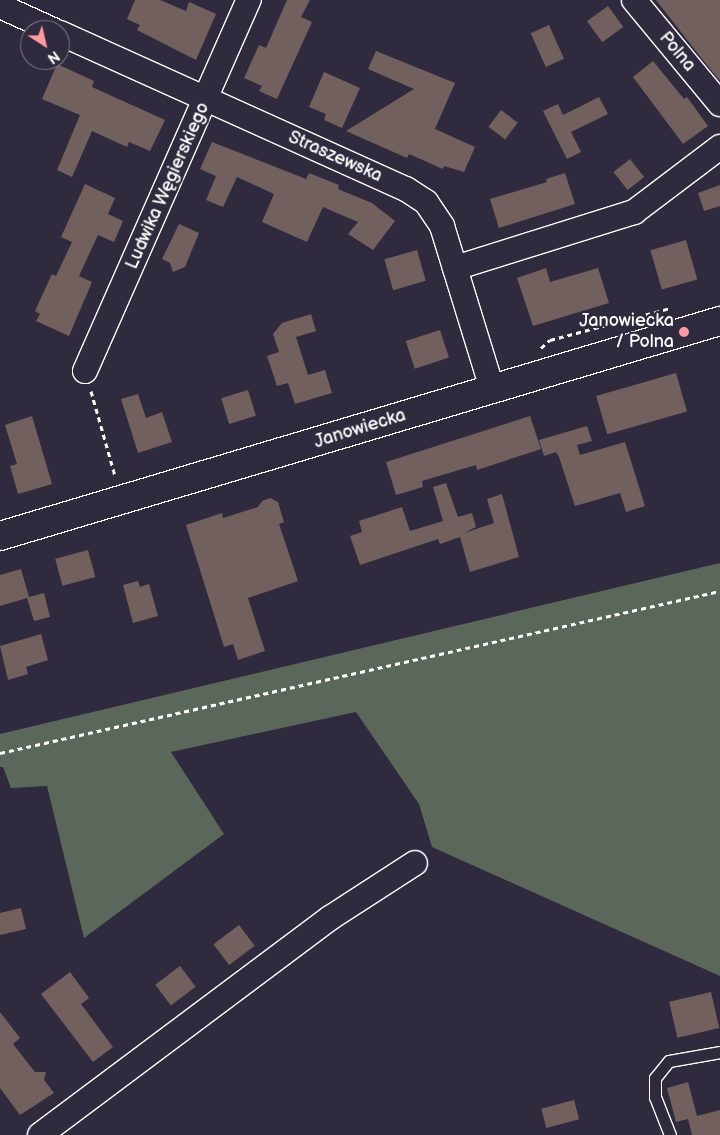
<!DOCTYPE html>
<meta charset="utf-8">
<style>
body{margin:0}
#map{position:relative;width:720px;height:1135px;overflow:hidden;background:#2f2a3d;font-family:"Balsamiq Sans",sans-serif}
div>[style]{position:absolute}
.green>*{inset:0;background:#5b675b}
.building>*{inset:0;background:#72605f;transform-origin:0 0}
.path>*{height:3px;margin-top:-1.5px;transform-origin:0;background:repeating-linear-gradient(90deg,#fff 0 5px,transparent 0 9px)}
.roads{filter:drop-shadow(1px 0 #fff) drop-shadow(-1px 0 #fff) drop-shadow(0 1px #fff) drop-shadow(0 -1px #fff)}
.lane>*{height:11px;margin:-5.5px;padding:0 5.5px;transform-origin:5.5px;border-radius:5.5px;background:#2f2a3d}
.street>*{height:24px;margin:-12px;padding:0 12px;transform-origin:12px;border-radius:12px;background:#2f2a3d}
.secondary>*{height:28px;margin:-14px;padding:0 14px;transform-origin:14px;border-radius:14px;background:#2f2a3d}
.dots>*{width:14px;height:14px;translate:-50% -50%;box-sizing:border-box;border:2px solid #2f2a3d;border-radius:50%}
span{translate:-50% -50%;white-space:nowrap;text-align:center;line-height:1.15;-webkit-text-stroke:4.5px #2f2a3d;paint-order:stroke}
.street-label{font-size:18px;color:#fff}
.poi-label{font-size:18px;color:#fff}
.right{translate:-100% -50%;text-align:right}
.north{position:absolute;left:20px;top:20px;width:50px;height:50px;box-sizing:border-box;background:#2f2a3d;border:1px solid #827f8b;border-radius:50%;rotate:145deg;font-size:14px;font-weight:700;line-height:20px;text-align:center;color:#fff}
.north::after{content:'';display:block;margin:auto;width:18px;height:22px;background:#ff9aa2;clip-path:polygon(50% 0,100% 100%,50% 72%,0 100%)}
</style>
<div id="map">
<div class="green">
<i style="clip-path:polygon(720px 563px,720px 976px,432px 847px,419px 804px,356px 712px,171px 752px,224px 834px,84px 938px,47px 786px,11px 788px,3px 767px,0 767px,0 734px)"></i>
</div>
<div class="building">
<i style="clip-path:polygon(135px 0,160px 0,186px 11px,189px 2px,216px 14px,196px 60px,137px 30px,140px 25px,127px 19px)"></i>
<i style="clip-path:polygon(287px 0,310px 0,301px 17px,312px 22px,277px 99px,259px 91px,262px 86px,244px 78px,259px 45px,266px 48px)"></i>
<i style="clip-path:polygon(656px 0,720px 0,720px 81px,695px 50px)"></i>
<i style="left:608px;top:6px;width:26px;height:26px;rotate:54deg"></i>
<i style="left:549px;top:25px;width:37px;height:20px;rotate:66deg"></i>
<i style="clip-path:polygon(376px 51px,455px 83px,435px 129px,475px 147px,464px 172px,444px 166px,443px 169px,409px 154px,407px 158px,346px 131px,414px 89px,368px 69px)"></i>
<i style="clip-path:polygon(653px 61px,684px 99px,687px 97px,708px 126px,683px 144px,633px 77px)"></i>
<i style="clip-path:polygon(57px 64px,94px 81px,92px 87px,165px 120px,150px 151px,129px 142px,127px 147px,92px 131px,72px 177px,57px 170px,80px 115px,42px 99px)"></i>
<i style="clip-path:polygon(324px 72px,360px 88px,342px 128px,324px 120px,326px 114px,309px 107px)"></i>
<i style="clip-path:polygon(599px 97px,608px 114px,571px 132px,581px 152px,567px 159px,543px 111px,558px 104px,563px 115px)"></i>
<i style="left:501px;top:110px;width:21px;height:21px;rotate:37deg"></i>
<i style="clip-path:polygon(212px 142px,306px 179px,309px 173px,339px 185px,338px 189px,372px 203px,395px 221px,373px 250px,348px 234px,358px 222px,323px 207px,307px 242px,262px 222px,274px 194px,237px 177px,223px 207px,206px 200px,216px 176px,200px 169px)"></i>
<i style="left:630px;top:159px;width:23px;height:21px;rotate:52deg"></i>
<i style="clip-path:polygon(565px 173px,575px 204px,499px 228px,490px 199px,547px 182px,546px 179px)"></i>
<i style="clip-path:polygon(85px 184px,115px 198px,108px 214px,123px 221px,114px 242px,98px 235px,79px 276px,92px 282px,69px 336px,36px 321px,40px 314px,35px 311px,52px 274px,56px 276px,72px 242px,61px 237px)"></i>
<i style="clip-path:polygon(720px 185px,720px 206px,704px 211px,698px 193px)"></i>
<i style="clip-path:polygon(179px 224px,199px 233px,185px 267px,173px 272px,170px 263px,162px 259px)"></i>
<i style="left:686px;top:240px;width:41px;height:37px;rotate:74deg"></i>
<i style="left:417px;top:250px;width:32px;height:34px;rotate:74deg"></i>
<i style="clip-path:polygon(546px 268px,550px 282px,598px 268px,609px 303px,533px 326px,517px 278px)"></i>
<i style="clip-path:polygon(311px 314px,316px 331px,296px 337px,308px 375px,325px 370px,332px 393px,295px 404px,288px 383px,277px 386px,267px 356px,279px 352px,273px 334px,282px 323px)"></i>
<i style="left:440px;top:330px;width:29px;height:36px;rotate:72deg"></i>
<i style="left:676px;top:373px;width:40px;height:83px;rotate:74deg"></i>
<i style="left:248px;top:390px;width:27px;height:28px;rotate:73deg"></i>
<i style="clip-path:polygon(138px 394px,146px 418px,162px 412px,172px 442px,138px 453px,121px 399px)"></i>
<i style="clip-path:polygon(32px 416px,52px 484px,18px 494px,10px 466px,17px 464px,5px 425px)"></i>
<i style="clip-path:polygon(530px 416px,541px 449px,477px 470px,476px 465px,422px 481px,423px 487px,396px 495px,386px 462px)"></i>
<i style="clip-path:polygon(587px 426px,592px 441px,577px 445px,580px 455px,625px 442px,645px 506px,626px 512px,620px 493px,575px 506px,559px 457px,556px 452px,544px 456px,539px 440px)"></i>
<i style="clip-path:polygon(446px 483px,458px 517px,472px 513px,476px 527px,464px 533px,494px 523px,487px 499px,502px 494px,519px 557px,470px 572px,460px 537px,440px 544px,438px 539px,360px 565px,350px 536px,362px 532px,359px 521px,402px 507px,410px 531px,443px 521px,433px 487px)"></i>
<i style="clip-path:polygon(270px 498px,278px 502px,284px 522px,279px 524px,298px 581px,248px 598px,265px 651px,238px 660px,233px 644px,224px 647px,186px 525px,222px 513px,223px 518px,258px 507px,262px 501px)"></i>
<i style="left:88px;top:550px;width:28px;height:34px;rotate:75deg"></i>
<i style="clip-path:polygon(21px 569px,29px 597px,44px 593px,50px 617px,34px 621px,27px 598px,0 606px,0 575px)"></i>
<i style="clip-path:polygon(138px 581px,140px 587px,149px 584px,158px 616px,133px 623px,123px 585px)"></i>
<i style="clip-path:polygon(41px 634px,48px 660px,26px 667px,28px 674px,8px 680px,0 646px)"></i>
<i style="clip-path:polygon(21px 908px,26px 929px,0 935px,0 913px)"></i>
<i style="left:239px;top:925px;width:26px;height:32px;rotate:53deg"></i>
<i style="left:180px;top:966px;width:26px;height:31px;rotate:53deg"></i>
<i style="clip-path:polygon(70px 972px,89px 998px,81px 1004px,113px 1047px,93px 1062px,41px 994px)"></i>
<i style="left:711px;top:992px;width:37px;height:43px;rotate:77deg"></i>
<i style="clip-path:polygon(0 1012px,20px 1038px,13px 1044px,35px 1072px,46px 1072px,44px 1080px,54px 1093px,20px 1115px,0 1088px)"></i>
<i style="clip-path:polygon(688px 1082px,697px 1116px,720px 1110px,720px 1135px,692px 1135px,688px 1119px,676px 1122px,667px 1088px)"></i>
<i style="left:574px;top:1100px;width:20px;height:34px;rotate:75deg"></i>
</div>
<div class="path">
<i style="left:541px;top:348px;width:12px;rotate:-42deg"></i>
<i style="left:550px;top:340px;width:124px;rotate:-14.9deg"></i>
<i style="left:91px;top:391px;width:88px;rotate:74.2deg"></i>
<i style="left:0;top:753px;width:738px;rotate:-12.68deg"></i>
</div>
<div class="roads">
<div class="lane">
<i style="left:670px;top:1135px;width:41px;rotate:-111.5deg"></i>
<i style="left:655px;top:1097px;width:19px;rotate:-90deg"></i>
<i style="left:655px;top:1078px;width:22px;rotate:-51deg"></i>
<i style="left:669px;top:1061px;width:52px;rotate:-10deg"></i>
</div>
<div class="street">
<i style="left:634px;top:0;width:135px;rotate:50.4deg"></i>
<i style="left:0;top:6px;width:58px;rotate:24.4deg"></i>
<i style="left:60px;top:33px;width:380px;rotate:24.3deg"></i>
<i style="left:406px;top:189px;width:24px;rotate:33deg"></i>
<i style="left:426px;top:202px;width:29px;rotate:56deg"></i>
<i style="left:442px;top:226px;width:170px;rotate:72.9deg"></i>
<i style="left:455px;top:268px;width:188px;rotate:-17.4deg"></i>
<i style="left:634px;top:212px;width:108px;rotate:-37.1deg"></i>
<i style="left:85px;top:371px;width:406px;rotate:-66.2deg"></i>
<i style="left:40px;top:1135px;width:362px;rotate:-36.8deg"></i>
<i style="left:330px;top:918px;width:101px;rotate:-32.9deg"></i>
</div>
<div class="secondary">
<i style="left:0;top:536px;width:751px;rotate:-16.63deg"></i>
</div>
</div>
<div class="dots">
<i style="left:684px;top:332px;background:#ff9aa2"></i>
</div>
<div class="street-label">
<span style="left:677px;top:52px;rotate:50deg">Polna</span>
<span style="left:335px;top:157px;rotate:24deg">Straszewska</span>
<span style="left:168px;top:186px;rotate:-66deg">Ludwika Węgierskiego</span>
<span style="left:360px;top:429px;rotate:-17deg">Janowiecka</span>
</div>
<div class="poi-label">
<span class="right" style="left:674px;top:332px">Janowiecka<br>/ Polna</span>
</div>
<div class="north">N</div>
</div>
